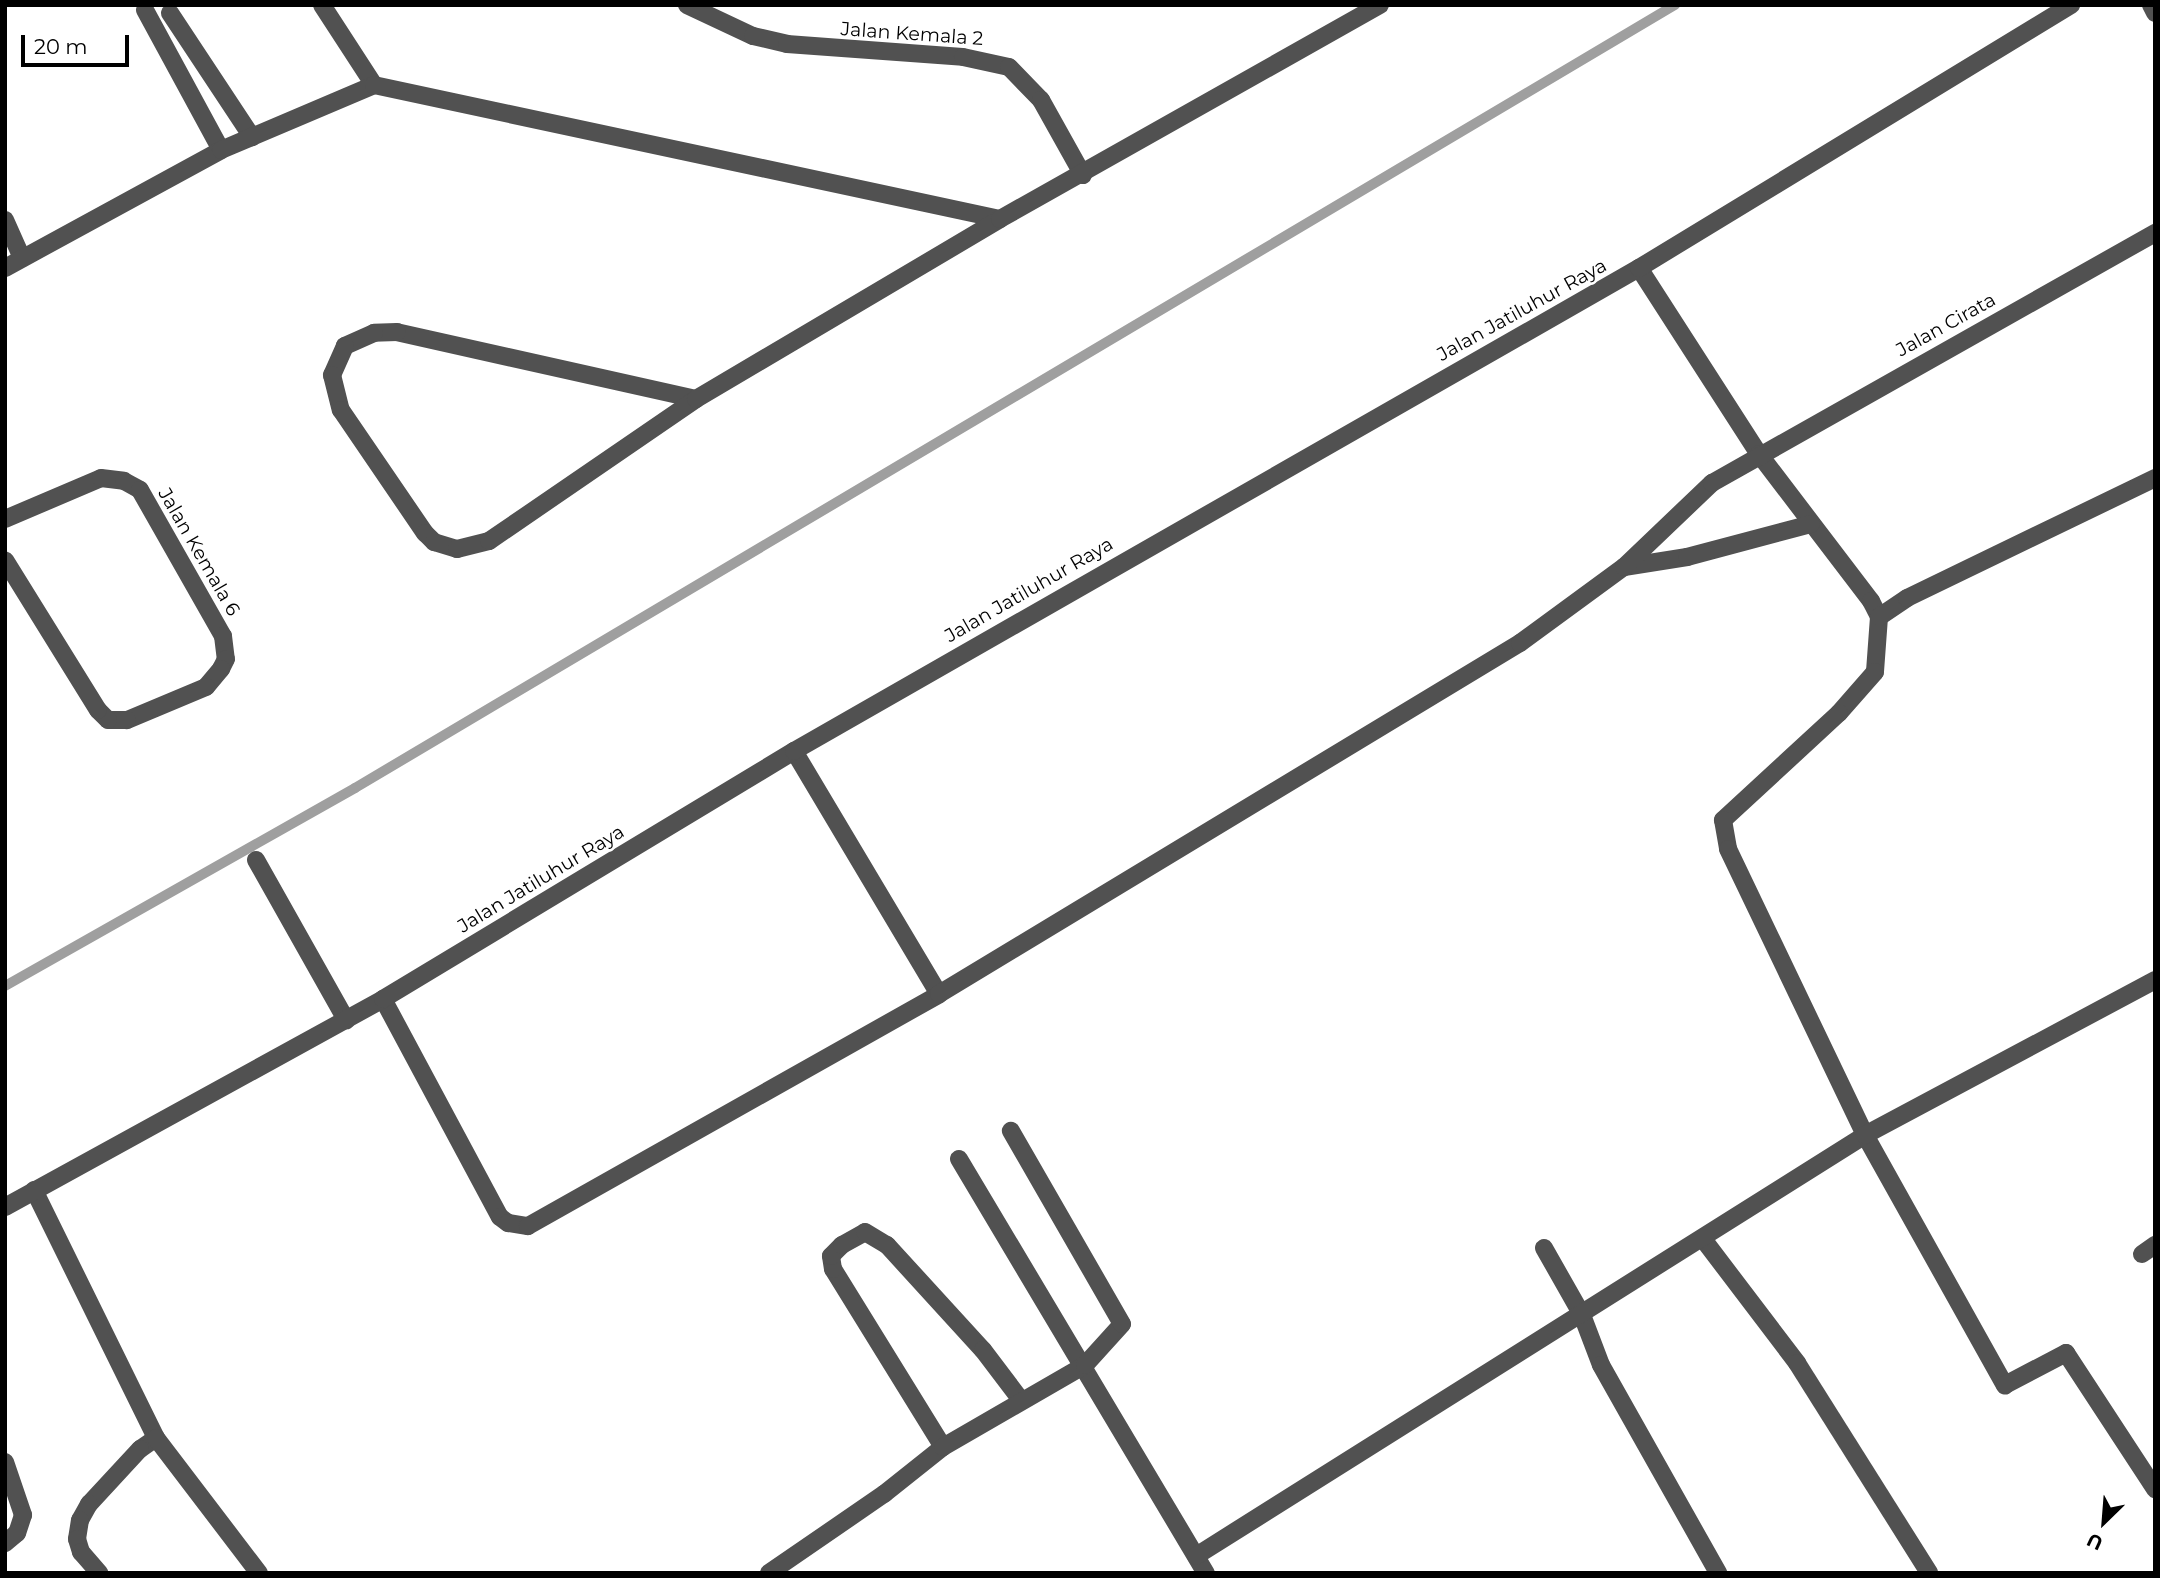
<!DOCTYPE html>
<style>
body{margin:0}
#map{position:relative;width:2160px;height:1578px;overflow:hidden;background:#fff;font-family:Montserrat,sans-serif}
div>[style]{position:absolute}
.stream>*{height:10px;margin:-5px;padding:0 5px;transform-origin:5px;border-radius:5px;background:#9f9f9f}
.minor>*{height:18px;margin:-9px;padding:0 9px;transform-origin:9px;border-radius:9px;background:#515151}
span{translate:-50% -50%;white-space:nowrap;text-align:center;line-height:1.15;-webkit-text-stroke:5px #fff;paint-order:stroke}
.street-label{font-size:19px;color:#000}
.frame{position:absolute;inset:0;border:7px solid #000;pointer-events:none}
.north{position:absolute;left:2069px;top:1487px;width:70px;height:70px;-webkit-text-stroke:5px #fff;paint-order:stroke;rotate:205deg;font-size:19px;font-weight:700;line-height:28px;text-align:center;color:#000}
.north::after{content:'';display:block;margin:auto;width:24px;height:32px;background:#000;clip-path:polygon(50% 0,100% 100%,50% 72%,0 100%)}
.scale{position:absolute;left:21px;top:35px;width:108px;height:32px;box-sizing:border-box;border:4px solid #000;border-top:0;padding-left:9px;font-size:21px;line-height:24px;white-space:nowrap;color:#000;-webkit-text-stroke:5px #fff;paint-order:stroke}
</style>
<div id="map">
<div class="stream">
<i style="left:5px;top:986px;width:402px;rotate:-29.5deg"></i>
<i style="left:355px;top:788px;width:1535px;rotate:-30.68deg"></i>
</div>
<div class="minor">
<i style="left:322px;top:5px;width:95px;rotate:57deg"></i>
<i style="left:687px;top:5px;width:73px;rotate:25.2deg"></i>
<i style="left:753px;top:36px;width:35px;rotate:13deg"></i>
<i style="left:787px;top:44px;width:176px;rotate:4.2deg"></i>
<i style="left:963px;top:57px;width:47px;rotate:12.3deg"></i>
<i style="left:1009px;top:67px;width:46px;rotate:45.9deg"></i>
<i style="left:1041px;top:100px;width:86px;rotate:60.8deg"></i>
<i style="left:2151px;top:5px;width:9px;rotate:63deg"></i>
<i style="left:145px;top:10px;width:159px;rotate:61.5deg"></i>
<i style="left:170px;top:13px;width:149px;rotate:56.5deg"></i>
<i style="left:5px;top:220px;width:42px;rotate:65.9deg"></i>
<i style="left:5px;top:268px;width:246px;rotate:-28.6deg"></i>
<i style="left:221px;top:150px;width:166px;rotate:-23deg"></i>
<i style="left:374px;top:85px;width:640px;rotate:12.08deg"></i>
<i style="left:1639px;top:268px;width:221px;rotate:57.2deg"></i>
<i style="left:1759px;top:454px;width:185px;rotate:52.7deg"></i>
<i style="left:1871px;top:601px;width:18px;rotate:63deg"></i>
<i style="left:1879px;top:617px;width:55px;rotate:94.2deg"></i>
<i style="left:1875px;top:672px;width:55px;rotate:131.3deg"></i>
<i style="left:1839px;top:713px;width:158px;rotate:137.3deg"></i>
<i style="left:1723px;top:820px;width:29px;rotate:80deg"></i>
<i style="left:1728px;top:849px;width:317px;rotate:64.4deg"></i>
<i style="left:1865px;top:1135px;width:287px;rotate:60.8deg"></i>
<i style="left:2005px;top:1385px;width:69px;rotate:-27.7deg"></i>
<i style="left:2066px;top:1353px;width:163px;rotate:56.8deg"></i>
<i style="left:696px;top:399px;width:306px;rotate:-167.4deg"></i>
<i style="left:397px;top:332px;width:23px;rotate:178deg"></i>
<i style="left:374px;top:333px;width:32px;rotate:156deg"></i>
<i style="left:345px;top:346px;width:32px;rotate:114deg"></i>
<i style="left:332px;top:375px;width:36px;rotate:76deg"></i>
<i style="left:341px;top:410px;width:149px;rotate:55.7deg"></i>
<i style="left:425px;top:533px;width:13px;rotate:45deg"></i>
<i style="left:434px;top:542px;width:24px;rotate:17deg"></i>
<i style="left:457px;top:549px;width:33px;rotate:-14deg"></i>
<i style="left:489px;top:541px;width:251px;rotate:-34.4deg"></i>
<i style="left:696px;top:399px;width:353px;rotate:-30.6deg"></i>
<i style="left:1000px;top:219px;width:436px;rotate:-29.4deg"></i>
<i style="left:5px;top:519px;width:104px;rotate:-23.1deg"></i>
<i style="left:101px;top:478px;width:23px;rotate:7deg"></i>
<i style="left:124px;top:481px;width:18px;rotate:29deg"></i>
<i style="left:140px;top:490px;width:168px;rotate:60.4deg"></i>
<i style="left:223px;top:636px;width:23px;rotate:83deg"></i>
<i style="left:226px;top:659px;width:11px;rotate:117deg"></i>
<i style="left:221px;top:669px;width:23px;rotate:130deg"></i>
<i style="left:206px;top:687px;width:86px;rotate:157.3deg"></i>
<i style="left:127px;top:720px;width:19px;rotate:180deg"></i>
<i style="left:108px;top:720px;width:14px;rotate:-135deg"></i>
<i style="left:98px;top:710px;width:176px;rotate:-121.8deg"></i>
<i style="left:1624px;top:567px;width:64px;rotate:-9deg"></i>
<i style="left:1687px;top:557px;width:128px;rotate:-14.9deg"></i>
<i style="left:1879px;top:617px;width:34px;rotate:-34deg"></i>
<i style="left:1907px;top:598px;width:276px;rotate:-25.8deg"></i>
<i style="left:794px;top:751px;width:283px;rotate:59.2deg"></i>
<i style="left:256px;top:860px;width:184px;rotate:60.6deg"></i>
<i style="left:383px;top:999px;width:247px;rotate:61.8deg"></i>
<i style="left:500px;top:1217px;width:10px;rotate:37deg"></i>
<i style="left:508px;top:1223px;width:20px;rotate:9deg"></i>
<i style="left:528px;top:1226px;width:472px;rotate:-29.4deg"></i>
<i style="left:939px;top:994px;width:679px;rotate:-31.14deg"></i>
<i style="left:1520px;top:643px;width:129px;rotate:-36.2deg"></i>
<i style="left:1624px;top:567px;width:122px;rotate:-43.7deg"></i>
<i style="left:1712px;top:483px;width:509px;rotate:-29.44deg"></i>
<i style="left:959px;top:1159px;width:482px;rotate:59.2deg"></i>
<i style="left:34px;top:1190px;width:276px;rotate:63.8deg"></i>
<i style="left:156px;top:1438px;width:19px;rotate:145deg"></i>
<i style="left:140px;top:1449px;width:75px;rotate:132.8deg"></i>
<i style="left:89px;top:1504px;width:18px;rotate:119deg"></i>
<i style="left:80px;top:1520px;width:19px;rotate:99deg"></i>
<i style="left:77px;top:1539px;width:14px;rotate:73deg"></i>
<i style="left:81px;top:1552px;width:28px;rotate:49deg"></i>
<i style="left:5px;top:1207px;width:431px;rotate:-28.8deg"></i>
<i style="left:383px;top:999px;width:480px;rotate:-31.1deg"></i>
<i style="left:794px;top:751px;width:973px;rotate:-29.75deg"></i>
<i style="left:1639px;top:268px;width:506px;rotate:-31.33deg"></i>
<i style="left:1703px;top:1239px;width:156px;rotate:52.8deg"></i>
<i style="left:1797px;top:1363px;width:248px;rotate:57.8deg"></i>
<i style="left:1544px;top:1248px;width:77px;rotate:60.4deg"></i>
<i style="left:1582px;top:1315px;width:53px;rotate:69.2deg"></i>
<i style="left:1601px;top:1365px;width:239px;rotate:60.6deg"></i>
<i style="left:2142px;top:1254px;width:16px;rotate:-35deg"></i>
<i style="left:156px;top:1438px;width:170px;rotate:52.7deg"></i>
<i style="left:943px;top:1447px;width:209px;rotate:-121.7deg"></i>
<i style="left:833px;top:1269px;width:13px;rotate:-99deg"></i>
<i style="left:831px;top:1256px;width:16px;rotate:-45deg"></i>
<i style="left:842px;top:1245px;width:26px;rotate:-29deg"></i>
<i style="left:865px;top:1232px;width:26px;rotate:31deg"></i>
<i style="left:887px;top:1245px;width:142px;rotate:47.6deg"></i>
<i style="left:983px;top:1350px;width:61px;rotate:52.9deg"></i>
<i style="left:5px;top:1462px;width:56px;rotate:71.2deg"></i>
<i style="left:23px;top:1515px;width:19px;rotate:108deg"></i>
<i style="left:17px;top:1533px;width:16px;rotate:140deg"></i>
<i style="left:1196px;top:1556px;width:790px;rotate:-32.18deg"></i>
<i style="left:1865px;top:1135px;width:329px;rotate:-28.1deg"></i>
<i style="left:769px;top:1573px;width:140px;rotate:-34.5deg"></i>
<i style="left:884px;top:1494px;width:75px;rotate:-38.5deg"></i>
<i style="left:943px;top:1447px;width:164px;rotate:-30deg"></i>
<i style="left:1085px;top:1365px;width:55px;rotate:-47.9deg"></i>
<i style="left:1122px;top:1324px;width:223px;rotate:-119.9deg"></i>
</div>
<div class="street-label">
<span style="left:912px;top:34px;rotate:4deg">Jalan Kemala 2</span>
<span style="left:1522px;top:310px;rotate:-29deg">Jalan Jatiluhur Raya</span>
<span style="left:1946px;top:325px;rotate:-29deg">Jalan Cirata</span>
<span style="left:199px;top:552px;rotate:60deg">Jalan Kemala 6</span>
<span style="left:1029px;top:590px;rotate:-30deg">Jalan Jatiluhur Raya</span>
<span style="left:541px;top:879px;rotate:-31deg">Jalan Jatiluhur Raya</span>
</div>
<div class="frame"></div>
<div class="north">U</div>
<div class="scale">20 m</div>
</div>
